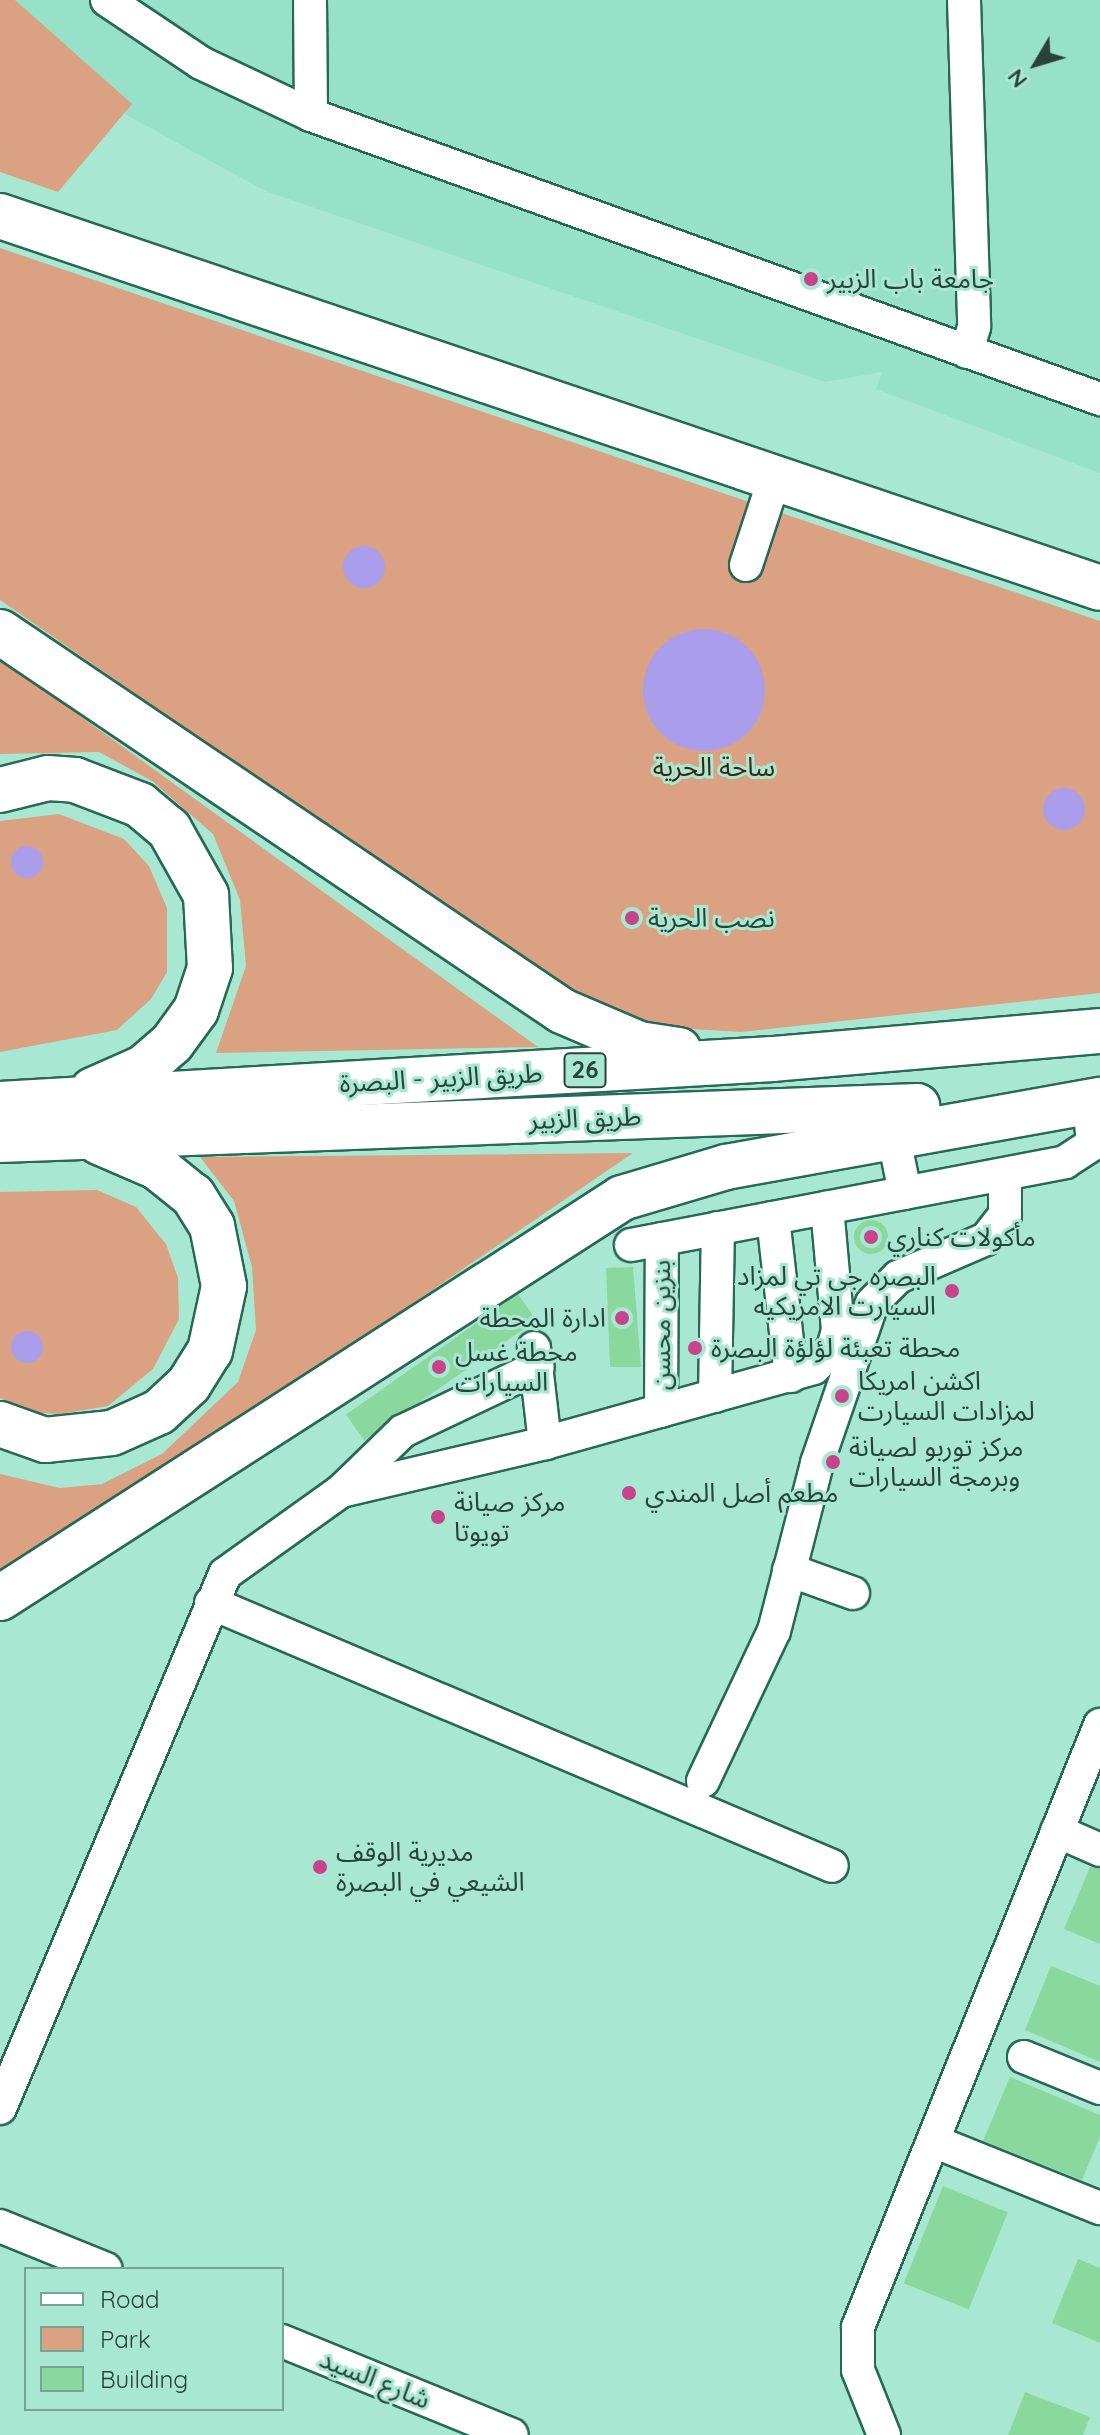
<!DOCTYPE html>
<meta charset="utf-8">
<style>
body{margin:0}
#map{position:relative;width:1100px;height:2435px;overflow:hidden;background:#a8e8d2;font-family:Quicksand,"Noto Sans Arabic",sans-serif}
div>[style]{position:absolute}
.built>*{inset:0;background:#96e1c8}
.green>*{inset:0;background:#daa282}
.water>*{inset:0;background:#aa9deb}
.round{border-radius:50%}
.building>*{inset:0;background:#8bd89e;transform-origin:0 0}
.roads{filter:drop-shadow(2px 0 #286856) drop-shadow(-2px 0 #286856) drop-shadow(0 2px #286856) drop-shadow(0 -2px #286856)}
.minor>*{height:32px;margin:-16px;padding:0 16px;transform-origin:16px;border-radius:16px;background:#fff}
.highway>*{height:44px;margin:-22px;padding:0 22px;transform-origin:22px;border-radius:22px;background:#fff}
.dots>*{width:22px;height:22px;translate:-50% -50%;box-sizing:border-box;border:4px solid #a8e8d2;border-radius:50%}
span{translate:-50% -50%;white-space:nowrap;text-align:center;line-height:1.15;-webkit-text-stroke:6px #a8e8d2;paint-order:stroke}
.shield-label span{padding:2px 6px;background:#a8e8d2;border:2px solid;border-radius:6px;-webkit-text-stroke-width:0}
.shield-label{font-size:24px;color:#28433a;font-weight:700}
.poi-label{font-size:26px;color:#28433a}
.left{translate:0 -50%;text-align:left}
.right{translate:-100% -50%;text-align:right}
.park-label{font-size:26px;color:#42230f}
.street-label{font-size:26px;color:#28433a}
.legend{position:absolute;left:24px;top:2267px;width:260px;height:144px;box-sizing:border-box;background:#a8e8d2;border:2px solid #75a695;margin:0;padding:10px 14px;list-style:none;font-size:24px;color:#28433a}
.legend li{display:flex;align-items:center;gap:16px;height:40px}
.legend b{width:40px;border:2px solid #75a695}
.north{position:absolute;left:996px;top:24px;width:80px;height:80px;-webkit-text-stroke:6px #a8e8d2;paint-order:stroke;rotate:232deg;font-size:22px;font-weight:700;line-height:32px;text-align:center;color:#28433a}
.north::after{content:'';display:block;margin:auto;width:28px;height:36px;background:#28433a;clip-path:polygon(50% 0,100% 100%,50% 72%,0 100%)}
</style>
<div id="map">
<div class="built">
<i style="clip-path:polygon(0 0,1100px 0,1100px 473px,876px 389px,882px 372px,825px 382px,265px 191px,112px 107px)"></i>
</div>
<div class="green">
<i style="clip-path:polygon(0 0,15px 0,132px 104px,58px 192px,0 172px)"></i>
<i style="clip-path:polygon(0 248px,1100px 621px,1100px 993px,741px 1032px,659px 1027px,546px 978px,0 600px)"></i>
<i style="clip-path:polygon(0 658px,538px 1047px,216px 1053px,246px 966px,240px 900px,213px 834px,152px 781px,99px 752px,0 754px)"></i>
<i style="clip-path:polygon(59px 814px,124px 839px,149px 866px,167px 908px,167px 972px,151px 999px,117px 1030px,0 1052px,0 821px)"></i>
<i style="clip-path:polygon(633px 1153px,0 1585px,0 1474px,60px 1488px,102px 1484px,162px 1454px,238px 1382px,256px 1330px,252px 1267px,234px 1201px,200px 1157px)"></i>
<i style="clip-path:polygon(97px 1190px,136px 1207px,166px 1244px,178px 1278px,179px 1319px,153px 1369px,108px 1406px,60px 1414px,27px 1412px,0 1398px,0 1192px)"></i>
</div>
<div class="water">
<i class="round" style="left:343px;top:546px;width:42px;height:42px"></i>
<i class="round" style="left:643px;top:629px;width:122px;height:122px"></i>
<i class="round" style="left:1043px;top:788px;width:42px;height:42px"></i>
<i class="round" style="left:11px;top:846px;width:32px;height:32px"></i>
<i class="round" style="left:11px;top:1331px;width:32px;height:32px"></i>
</div>
<div class="building">
<i class="round" style="left:854px;top:1220px;width:34px;height:34px"></i>
<i style="clip-path:polygon(633px 1267px,641px 1367px,610px 1367px,606px 1268px)"></i>
<i style="left:518px;top:1294px;width:32px;height:210px;rotate:55deg"></i>
<i style="clip-path:polygon(1090px 1867px,1100px 1869px,1100px 1944px,1064px 1929px)"></i>
<i style="clip-path:polygon(1051px 1966px,1100px 1986px,1100px 2062px,1025px 2030px)"></i>
<i style="clip-path:polygon(1010px 2077px,1100px 2115px,1100px 2137px,1082px 2180px,983px 2141px)"></i>
<i style="left:943px;top:2186px;width:70px;height:105px;rotate:22deg"></i>
<i style="clip-path:polygon(1078px 2259px,1100px 2268px,1100px 2343px,1052px 2323px)"></i>
<i style="clip-path:polygon(1025px 2392px,1090px 2417px,1083px 2435px,1008px 2435px)"></i>
</div>
<div class="roads">
<div class="minor">
<i style="left:107px;top:0;width:113px;rotate:33.8deg"></i>
<i style="left:201px;top:63px;width:122px;rotate:25.3deg"></i>
<i style="left:310px;top:0;width:115px;rotate:89.5deg"></i>
<i style="left:311px;top:115px;width:839px;rotate:19.8deg"></i>
<i style="left:964px;top:0;width:327px;rotate:88.2deg"></i>
<i style="left:974px;top:327px;width:26px;rotate:106deg"></i>
<i style="left:746px;top:565px;width:93px;rotate:-71.8deg"></i>
<i style="left:893px;top:1133px;width:61px;rotate:78.7deg"></i>
<i style="left:773px;top:1218px;width:159px;rotate:83.5deg"></i>
<i style="left:631px;top:1245px;width:442px;rotate:-10.8deg"></i>
<i style="left:1065px;top:1162px;width:33px;rotate:-33deg"></i>
<i style="left:1093px;top:1144px;width:42px;rotate:-95.4deg"></i>
<i style="left:534px;top:1348px;width:96px;rotate:83.4deg"></i>
<i style="left:715px;top:1396px;width:168px;rotate:-89deg"></i>
<i style="left:661px;top:1411px;width:172px;rotate:-89.7deg"></i>
<i style="left:341px;top:1491px;width:86px;rotate:-44.1deg"></i>
<i style="left:403px;top:1431px;width:149px;rotate:-25.4deg"></i>
<i style="left:789px;top:1570px;width:68px;rotate:19.8deg"></i>
<i style="left:211px;top:1603px;width:674px;rotate:22.95deg"></i>
<i style="left:703px;top:1781px;width:166px;rotate:-64.7deg"></i>
<i style="left:774px;top:1631px;width:173px;rotate:-75.6deg"></i>
<i style="left:817px;top:1463px;width:169px;rotate:-71deg"></i>
<i style="left:872px;top:1303px;width:37px;rotate:-45deg"></i>
<i style="left:898px;top:1277px;width:96px;rotate:-23.4deg"></i>
<i style="left:986px;top:1239px;width:31px;rotate:-52deg"></i>
<i style="left:1005px;top:1215px;width:39px;rotate:-90deg"></i>
<i style="left:1057px;top:1831px;width:47px;rotate:23.8deg"></i>
<i style="left:1024px;top:2057px;width:82px;rotate:22.2deg"></i>
<i style="left:0;top:2108px;width:579px;rotate:-67.15deg"></i>
<i style="left:225px;top:1574px;width:143px;rotate:-35.6deg"></i>
<i style="left:341px;top:1491px;width:210px;rotate:-13.2deg"></i>
<i style="left:545px;top:1443px;width:279px;rotate:-15.6deg"></i>
<i style="left:814px;top:1368px;width:28px;rotate:-46deg"></i>
<i style="left:833px;top:1348px;width:19px;rotate:-74deg"></i>
<i style="left:838px;top:1330px;width:123px;rotate:-95.1deg"></i>
<i style="left:933px;top:2141px;width:180px;rotate:21.9deg"></i>
<i style="left:0;top:2226px;width:114px;rotate:22.1deg"></i>
<i style="left:282px;top:2341px;width:248px;rotate:22.2deg"></i>
<i style="left:884px;top:2435px;width:70px;rotate:-111.8deg"></i>
<i style="left:858px;top:2370px;width:43px;rotate:-90deg"></i>
<i style="left:858px;top:2327px;width:649px;rotate:-68.1deg"></i>
</div>
<div class="highway">
<i style="left:0;top:216px;width:1161px;rotate:18.68deg"></i>
<i style="left:0;top:632px;width:678px;rotate:33.99deg"></i>
<i style="left:562px;top:1011px;width:84px;rotate:23.2deg"></i>
<i style="left:639px;top:1044px;width:40px;rotate:8.5deg"></i>
<i style="left:0;top:790px;width:49px;rotate:-14deg"></i>
<i style="left:48px;top:778px;width:27px;rotate:4deg"></i>
<i style="left:75px;top:780px;width:70px;rotate:21deg"></i>
<i style="left:140px;top:805px;width:38px;rotate:40deg"></i>
<i style="left:169px;top:829px;width:76px;rotate:60.7deg"></i>
<i style="left:206px;top:895px;width:73px;rotate:86.9deg"></i>
<i style="left:210px;top:968px;width:44px;rotate:108.4deg"></i>
<i style="left:196px;top:1010px;width:41px;rotate:126deg"></i>
<i style="left:172px;top:1043px;width:38px;rotate:139deg"></i>
<i style="left:143px;top:1068px;width:55px;rotate:156.3deg"></i>
<i style="left:0;top:1104px;width:774px;rotate:-3.33deg"></i>
<i style="left:773px;top:1059px;width:328px;rotate:-4.9deg"></i>
<i style="left:0;top:1140px;width:918px;rotate:-2.12deg"></i>
<i style="left:0;top:1424px;width:48px;rotate:19.6deg"></i>
<i style="left:45px;top:1440px;width:67px;rotate:-6deg"></i>
<i style="left:112px;top:1433px;width:51px;rotate:-24.1deg"></i>
<i style="left:159px;top:1412px;width:41px;rotate:-43deg"></i>
<i style="left:189px;top:1384px;width:39px;rotate:-58deg"></i>
<i style="left:210px;top:1351px;width:66px;rotate:-77.8deg"></i>
<i style="left:224px;top:1286px;width:61px;rotate:-101.3deg"></i>
<i style="left:212px;top:1226px;width:36px;rotate:-122deg"></i>
<i style="left:193px;top:1196px;width:46px;rotate:-141.1deg"></i>
<i style="left:157px;top:1167px;width:63px;rotate:-156.7deg"></i>
<i style="left:0;top:1598px;width:740px;rotate:-32.74deg"></i>
<i style="left:622px;top:1198px;width:109px;rotate:-16.6deg"></i>
<i style="left:726px;top:1167px;width:380px;rotate:-10.2deg"></i>
</div>
</div>
<div class="dots">
<i style="left:811px;top:279px;background:#c7448a"></i>
<i style="left:632px;top:918px;background:#c7448a"></i>
<i style="left:871px;top:1237px;background:#c7448a"></i>
<i style="left:952px;top:1291px;background:#c7448a"></i>
<i style="left:622px;top:1318px;background:#c7448a"></i>
<i style="left:695px;top:1348px;background:#c7448a"></i>
<i style="left:439px;top:1367px;background:#c7448a"></i>
<i style="left:842px;top:1396px;background:#c7448a"></i>
<i style="left:833px;top:1462px;background:#c7448a"></i>
<i style="left:629px;top:1493px;background:#c7448a"></i>
<i style="left:438px;top:1517px;background:#c7448a"></i>
<i style="left:320px;top:1867px;background:#c7448a"></i>
</div>
<div class="shield-label">
<span style="left:585px;top:1070px">26</span>
</div>
<div class="poi-label">
<span class="left" style="left:827px;top:279px">جامعة باب الزبير</span>
<span class="left" style="left:648px;top:918px">نصب الحرية</span>
<span class="left" style="left:887px;top:1237px">مأكولات كناري</span>
<span class="right" style="left:936px;top:1291px">البصره جي تي لمزاد<br>السيارت الامريكيه</span>
<span class="right" style="left:606px;top:1318px">ادارة المحطة</span>
<span class="left" style="left:711px;top:1348px">محطة تعبئة لؤلؤة البصرة</span>
<span class="left" style="left:455px;top:1367px">محطة غسل<br>السيارات</span>
<span class="left" style="left:858px;top:1396px">اكشن امريكا<br>لمزادات السيارت</span>
<span class="left" style="left:849px;top:1462px">مركز توربو لصيانة<br>وبرمجة السيارات</span>
<span class="left" style="left:645px;top:1493px">مطعم أصل المندي</span>
<span class="left" style="left:454px;top:1517px">مركز صيانة<br>تويوتا</span>
<span class="left" style="left:336px;top:1867px">مديرية الوقف<br>الشيعي في البصرة</span>
</div>
<div class="park-label">
<span style="left:714px;top:767px">ساحة الحرية</span>
</div>
<div class="street-label">
<span style="left:441px;top:1078px;rotate:-3deg">طريق الزبير - البصرة</span>
<span style="left:585px;top:1118px;rotate:-2deg">طريق الزبير</span>
<span style="left:661px;top:1325px;rotate:-90deg">بنزين محسن</span>
<span style="left:375px;top:2379px;rotate:22deg">شارع السيد</span>
</div>
<ul class="legend">
<li><b style="height:10px;background:#fff"></b>Road</li>
<li><b style="height:22px;background:#daa282"></b>Park</li>
<li><b style="height:22px;background:#8bd89e"></b>Building</li>
</ul>
<div class="north">N</div>
</div>
